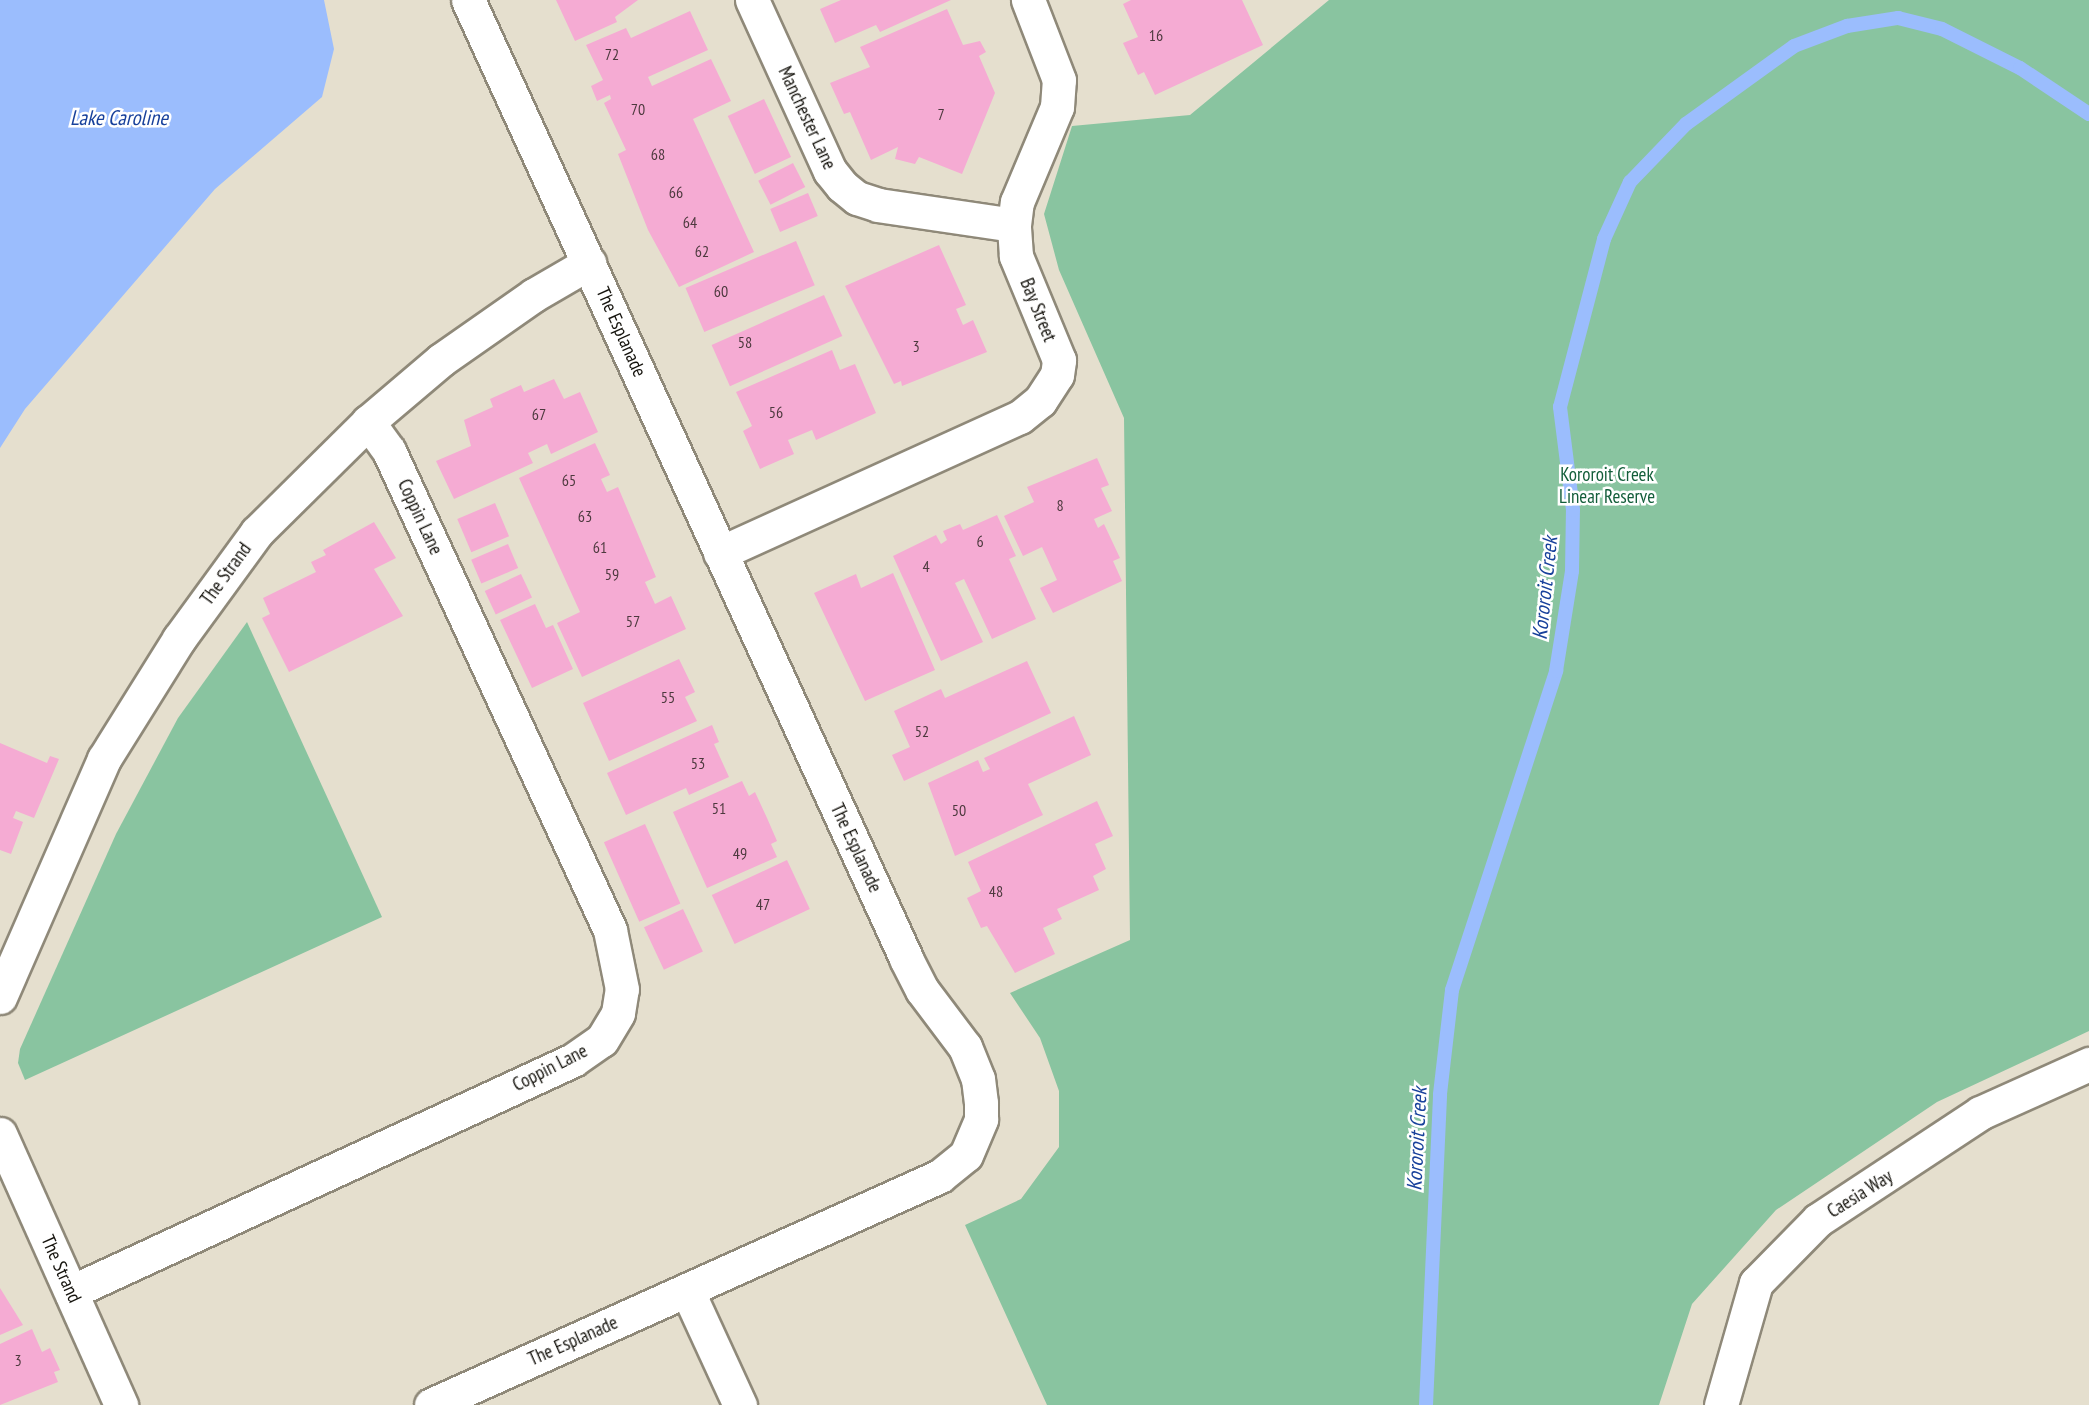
<!DOCTYPE html>
<style>
body{margin:0}
#map{position:relative;width:2089px;height:1405px;overflow:hidden;background:#e5dfce;font-family:"PT Sans Narrow",sans-serif}
div>[style]{position:absolute}
.green>*{inset:0;background:#89c4a0}
.water>*{inset:0;background:#9bbdfd}
.stream>*{height:14px;margin:-7px;padding:0 7px;transform-origin:7px;border-radius:7px;background:#9bbdfd}
.building>*{inset:0;background:#f5abd3;transform-origin:0 0}
.roads{filter:drop-shadow(2px 0 #8f8979) drop-shadow(-2px 0 #8f8979) drop-shadow(0 2px #8f8979) drop-shadow(0 -2px #8f8979)}
.minor>*{height:33px;margin:-16.5px;padding:0 16.5px;transform-origin:16.5px;border-radius:16.5px;background:#fff}
span{translate:-50% -50%;white-space:nowrap;text-align:center;line-height:1.15;-webkit-text-stroke:5px #fff;paint-order:stroke}
.number-label{font-size:16px;color:#4d393e}
.number-label span{-webkit-text-stroke-width:0}
.street-label{font-size:19px;color:#15130d}
.park-label{font-size:19px;color:#135e3a}
.water-label{font-size:21px;color:#18419b;font-style:italic}
</style>
<div id="map">
<div class="green">
<i style="clip-path:polygon(1329px 0,2089px 0,2089px 1031px,1937px 1102px,1776px 1210px,1692px 1304px,1659px 1405px,1047px 1405px,965px 1225px,1021px 1199px,1059px 1147px,1059px 1091px,1040px 1038px,1010px 993px,1130px 940px,1124px 418px,1059px 270px,1044px 214px,1072px 126px,1190px 115px)"></i>
<i style="clip-path:polygon(247px 622px,382px 917px,25px 1080px,18px 1063px,20px 1049px,116px 834px,178px 718px)"></i>
</div>
<div class="water">
<i style="clip-path:polygon(0 0,324px 0,334px 49px,322px 97px,215px 189px,25px 409px,0 448px)"></i>
</div>
<div class="stream">
<i style="left:1426px;top:1405px;width:311px;rotate:-87.4deg"></i>
<i style="left:1440px;top:1094px;width:105px;rotate:-83.4deg"></i>
<i style="left:1452px;top:990px;width:336px;rotate:-71.9deg"></i>
<i style="left:1556px;top:671px;width:101px;rotate:-80.9deg"></i>
<i style="left:1572px;top:571px;width:61px;rotate:-89.1deg"></i>
<i style="left:1573px;top:510px;width:104px;rotate:-97.2deg"></i>
<i style="left:1560px;top:407px;width:174px;rotate:-75.3deg"></i>
<i style="left:1604px;top:239px;width:63px;rotate:-65.5deg"></i>
<i style="left:1630px;top:182px;width:81px;rotate:-46deg"></i>
<i style="left:1686px;top:124px;width:133px;rotate:-35.8deg"></i>
<i style="left:1794px;top:46px;width:57px;rotate:-20.7deg"></i>
<i style="left:1847px;top:26px;width:52px;rotate:-8.9deg"></i>
<i style="left:1898px;top:18px;width:45px;rotate:14deg"></i>
<i style="left:1942px;top:29px;width:87px;rotate:26.6deg"></i>
<i style="left:2020px;top:68px;width:83px;rotate:33.7deg"></i>
</div>
<div class="building">
<i style="clip-path:polygon(556px 0,638px 0,615px 17px,617px 22px,575px 41px)"></i>
<i style="clip-path:polygon(841px 0,951px 0,880px 32px,876px 25px,835px 43px,820px 9px)"></i>
<i style="clip-path:polygon(1131px 0,1242px 0,1263px 45px,1155px 95px,1144px 72px,1138px 75px,1123px 43px,1138px 37px,1123px 4px)"></i>
<i style="clip-path:polygon(947px 9px,963px 45px,980px 41px,986px 52px,979px 56px,995px 93px,962px 174px,919px 157px,915px 164px,895px 159px,898px 147px,871px 160px,850px 112px,844px 114px,830px 83px,870px 67px,860px 47px)"></i>
<i style="clip-path:polygon(690px 11px,708px 50px,648px 77px,652px 86px,711px 59px,731px 101px,693px 119px,754px 252px,679px 287px,648px 230px,618px 154px,626px 150px,604px 103px,611px 99px,610px 95px,597px 101px,591px 86px,603px 80px,586px 45px,626px 28px,631px 38px)"></i>
<i style="left:764px;top:99px;width:64px;height:40px;rotate:65deg"></i>
<i style="left:793px;top:163px;width:27px;height:39px;rotate:63deg"></i>
<i style="left:808px;top:193px;width:25px;height:41px;rotate:67deg"></i>
<i style="left:796px;top:241px;width:48px;height:120px;rotate:67deg"></i>
<i style="clip-path:polygon(939px 245px,966px 305px,956px 309px,963px 325px,973px 320px,987px 352px,902px 386px,901px 381px,894px 384px,845px 286px)"></i>
<i style="left:824px;top:295px;width:45px;height:123px;rotate:66deg"></i>
<i style="clip-path:polygon(832px 350px,840px 370px,855px 364px,876px 413px,816px 440px,812px 430px,788px 440px,794px 454px,760px 469px,743px 431px,752px 426px,736px 392px)"></i>
<i style="clip-path:polygon(554px 379px,564px 399px,580px 392px,598px 432px,551px 454px,547px 444px,528px 453px,533px 463px,454px 499px,436px 461px,471px 446px,464px 420px,493px 407px,490px 399px,521px 385px,524px 392px)"></i>
<i style="clip-path:polygon(595px 443px,610px 475px,601px 479px,607px 492px,618px 487px,656px 577px,645px 582px,655px 604px,671px 596px,686px 629px,582px 677px,557px 623px,580px 612px,519px 478px)"></i>
<i style="clip-path:polygon(1097px 458px,1109px 485px,1101px 488px,1112px 511px,1094px 519px,1098px 528px,1104px 524px,1120px 558px,1113px 561px,1122px 581px,1053px 613px,1040px 588px,1057px 580px,1042px 547px,1023px 556px,1004px 516px,1034px 502px,1027px 487px)"></i>
<i style="left:495px;top:503px;width:36px;height:41px;rotate:67deg"></i>
<i style="clip-path:polygon(997px 515px,1016px 556px,1009px 559px,1036px 619px,992px 639px,964px 579px,955px 583px,983px 642px,941px 661px,893px 556px,936px 535px,941px 544px,947px 540px,943px 531px,960px 524px,963px 530px)"></i>
<i style="clip-path:polygon(374px 522px,396px 558px,374px 569px,403px 616px,289px 672px,262px 618px,270px 614px,263px 598px,316px 572px,311px 562px,326px 555px,323px 550px)"></i>
<i style="left:508px;top:544px;width:26px;height:40px;rotate:67deg"></i>
<i style="clip-path:polygon(893px 573px,935px 670px,865px 701px,814px 593px,856px 574px,861px 588px)"></i>
<i style="left:521px;top:574px;width:26px;height:40px;rotate:65deg"></i>
<i style="clip-path:polygon(535px 604px,546px 628px,553px 625px,573px 669px,532px 688px,500px 620px)"></i>
<i style="clip-path:polygon(679px 659px,695px 692px,685px 697px,697px 721px,609px 761px,583px 703px)"></i>
<i style="clip-path:polygon(1027px 661px,1051px 713px,904px 781px,892px 755px,910px 747px,894px 711px,941px 689px,945px 698px)"></i>
<i style="clip-path:polygon(1074px 716px,1091px 755px,1028px 784px,1043px 815px,955px 856px,928px 783px,978px 760px,983px 772px,990px 769px,984px 758px)"></i>
<i style="clip-path:polygon(712px 725px,719px 742px,714px 744px,729px 777px,689px 795px,686px 788px,626px 815px,607px 773px)"></i>
<i style="clip-path:polygon(0 743px,47px 763px,50px 756px,59px 759px,34px 818px,16px 811px,13px 818px,23px 822px,11px 854px,0 850px)"></i>
<i style="clip-path:polygon(742px 781px,749px 796px,755px 792px,767px 818px,777px 841px,771px 844px,777px 857px,707px 888px,673px 812px)"></i>
<i style="clip-path:polygon(1097px 801px,1113px 836px,1095px 844px,1106px 869px,1093px 876px,1099px 890px,1057px 909px,1062px 919px,1043px 928px,1055px 954px,1015px 973px,987px 926px,981px 928px,967px 898px,981px 891px,968px 862px)"></i>
<i style="left:645px;top:824px;width:87px;height:45px;rotate:66deg"></i>
<i style="left:787px;top:860px;width:54px;height:83px;rotate:65deg"></i>
<i style="left:683px;top:909px;width:47px;height:43px;rotate:65deg"></i>
<i style="clip-path:polygon(0 1288px,23px 1325px,0 1335px)"></i>
<i style="clip-path:polygon(32px 1329px,42px 1352px,50px 1348px,60px 1370px,54px 1372px,58px 1382px,0 1405px,0 1344px)"></i>
</div>
<div class="roads">
<div class="minor">
<i style="left:752px;top:0;width:188px;rotate:65.5deg"></i>
<i style="left:830px;top:171px;width:19px;rotate:51deg"></i>
<i style="left:842px;top:186px;width:19px;rotate:39deg"></i>
<i style="left:857px;top:198px;width:22px;rotate:18deg"></i>
<i style="left:878px;top:205px;width:137px;rotate:8.4deg"></i>
<i style="left:720px;top:553px;width:329px;rotate:-24.4deg"></i>
<i style="left:1020px;top:417px;width:26px;rotate:-39deg"></i>
<i style="left:1040px;top:401px;width:31px;rotate:-57deg"></i>
<i style="left:1057px;top:375px;width:15px;rotate:-82deg"></i>
<i style="left:1059px;top:360px;width:113px;rotate:-112.5deg"></i>
<i style="left:1016px;top:256px;width:31px;rotate:-94deg"></i>
<i style="left:1014px;top:225px;width:23px;rotate:-83deg"></i>
<i style="left:1017px;top:202px;width:103px;rotate:-67.2deg"></i>
<i style="left:1057px;top:107px;width:27px;rotate:-86deg"></i>
<i style="left:1059px;top:80px;width:86px;rotate:-111.2deg"></i>
<i style="left:0;top:997px;width:260px;rotate:-66.4deg"></i>
<i style="left:104px;top:759px;width:142px;rotate:-58deg"></i>
<i style="left:179px;top:639px;width:132px;rotate:-53.9deg"></i>
<i style="left:257px;top:532px;width:156px;rotate:-44.7deg"></i>
<i style="left:368px;top:422px;width:96px;rotate:-40.3deg"></i>
<i style="left:441px;top:360px;width:113px;rotate:-35deg"></i>
<i style="left:534px;top:295px;width:64px;rotate:-30.2deg"></i>
<i style="left:0;top:1134px;width:297px;rotate:65.9deg"></i>
<i style="left:687px;top:1290px;width:127px;rotate:65.3deg"></i>
<i style="left:71px;top:1292px;width:553px;rotate:-24.8deg"></i>
<i style="left:573px;top:1060px;width:35px;rotate:-35deg"></i>
<i style="left:602px;top:1040px;width:31px;rotate:-59deg"></i>
<i style="left:618px;top:1013px;width:24px;rotate:-81deg"></i>
<i style="left:622px;top:989px;width:60px;rotate:-101.5deg"></i>
<i style="left:610px;top:930px;width:528px;rotate:-114.77deg"></i>
<i style="left:389px;top:451px;width:36px;rotate:-126deg"></i>
<i style="left:431px;top:1405px;width:558px;rotate:-24.22deg"></i>
<i style="left:940px;top:1176px;width:33px;rotate:-39deg"></i>
<i style="left:966px;top:1155px;width:39px;rotate:-67deg"></i>
<i style="left:981px;top:1119px;width:16px;rotate:-90deg"></i>
<i style="left:981px;top:1103px;width:24px;rotate:-97deg"></i>
<i style="left:978px;top:1079px;width:35px;rotate:-112deg"></i>
<i style="left:965px;top:1047px;width:71px;rotate:-127deg"></i>
<i style="left:922px;top:990px;width:36px;rotate:-117deg"></i>
<i style="left:906px;top:958px;width:1053px;rotate:-114.57deg"></i>
<i style="left:1721px;top:1405px;width:127px;rotate:-74deg"></i>
<i style="left:1756px;top:1283px;width:88px;rotate:-45.5deg"></i>
<i style="left:1818px;top:1220px;width:194px;rotate:-33.4deg"></i>
<i style="left:1980px;top:1113px;width:120px;rotate:-24.2deg"></i>
</div>
</div>
<div class="number-label">
<span style="left:1156px;top:35px">16</span>
<span style="left:612px;top:54px">72</span>
<span style="left:638px;top:109px">70</span>
<span style="left:941px;top:114px">7</span>
<span style="left:658px;top:154px">68</span>
<span style="left:676px;top:192px">66</span>
<span style="left:690px;top:222px">64</span>
<span style="left:702px;top:251px">62</span>
<span style="left:721px;top:291px">60</span>
<span style="left:745px;top:342px">58</span>
<span style="left:916px;top:346px">3</span>
<span style="left:776px;top:412px">56</span>
<span style="left:539px;top:414px">67</span>
<span style="left:569px;top:480px">65</span>
<span style="left:1060px;top:505px">8</span>
<span style="left:585px;top:516px">63</span>
<span style="left:980px;top:541px">6</span>
<span style="left:600px;top:547px">61</span>
<span style="left:926px;top:566px">4</span>
<span style="left:612px;top:574px">59</span>
<span style="left:633px;top:621px">57</span>
<span style="left:668px;top:697px">55</span>
<span style="left:922px;top:731px">52</span>
<span style="left:698px;top:763px">53</span>
<span style="left:719px;top:808px">51</span>
<span style="left:959px;top:810px">50</span>
<span style="left:740px;top:853px">49</span>
<span style="left:996px;top:891px">48</span>
<span style="left:763px;top:904px">47</span>
<span style="left:18px;top:1360px">3</span>
</div>
<div class="street-label">
<span style="left:807px;top:118px;rotate:65deg">Manchester Lane</span>
<span style="left:1038px;top:310px;rotate:68deg">Bay Street</span>
<span style="left:621px;top:332px;rotate:66deg">The Esplanade</span>
<span style="left:420px;top:517px;rotate:65deg">Coppin Lane</span>
<span style="left:226px;top:574px;rotate:-54deg">The Strand</span>
<span style="left:856px;top:848px;rotate:65deg">The Esplanade</span>
<span style="left:550px;top:1068px;rotate:-27deg">Coppin Lane</span>
<span style="left:1860px;top:1194px;rotate:-32deg">Caesia Way</span>
<span style="left:61px;top:1269px;rotate:66deg">The Strand</span>
<span style="left:573px;top:1341px;rotate:-24deg">The Esplanade</span>
</div>
<div class="park-label">
<span style="left:1607px;top:486px">Kororoit Creek<br>Linear Reserve</span>
</div>
<div class="water-label">
<span style="left:119px;top:118px">Lake Caroline</span>
<span style="left:1545px;top:588px;rotate:-84deg">Kororoit Creek</span>
<span style="left:1417px;top:1139px;rotate:-87deg">Kororoit Creek</span>
</div>
</div>
